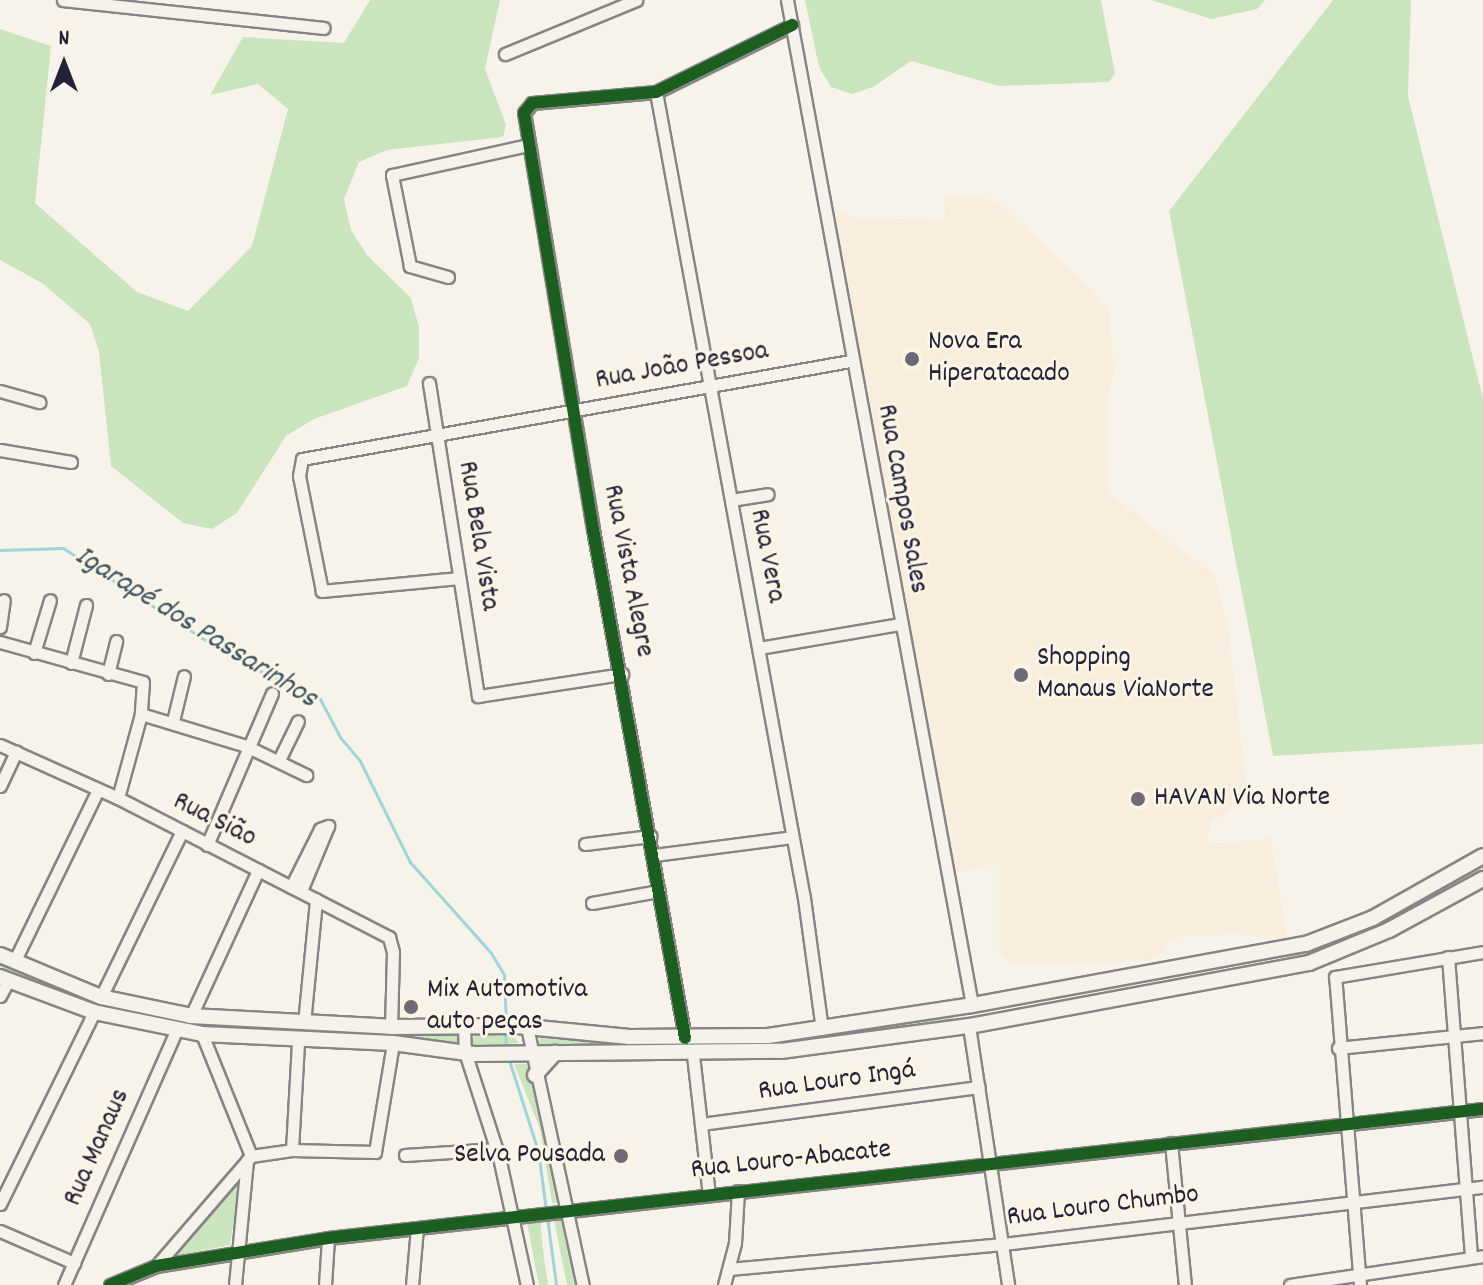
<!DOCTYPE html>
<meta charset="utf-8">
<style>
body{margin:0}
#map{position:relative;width:1483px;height:1285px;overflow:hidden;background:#f7f3ea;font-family:Dekko,sans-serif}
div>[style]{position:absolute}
.built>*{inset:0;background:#f9eedd}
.green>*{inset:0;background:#cae5be}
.stream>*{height:3px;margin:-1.5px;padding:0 1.5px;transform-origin:1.5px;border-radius:1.5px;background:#9dd5d8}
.roads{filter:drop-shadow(2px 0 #868485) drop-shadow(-2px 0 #868485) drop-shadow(0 2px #868485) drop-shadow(0 -2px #868485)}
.minor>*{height:11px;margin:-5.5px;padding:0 5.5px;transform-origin:5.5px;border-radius:5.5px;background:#f5f2ec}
.major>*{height:14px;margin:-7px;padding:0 7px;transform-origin:7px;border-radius:7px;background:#f5f2ec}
.cycleway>*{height:12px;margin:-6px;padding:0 6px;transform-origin:6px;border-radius:6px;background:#1b5e20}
.dots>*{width:22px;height:22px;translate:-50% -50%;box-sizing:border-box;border:4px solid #fcf5e5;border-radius:50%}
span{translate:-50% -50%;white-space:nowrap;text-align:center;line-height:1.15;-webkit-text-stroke:6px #fcf5e5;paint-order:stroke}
.poi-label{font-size:28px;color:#22223b}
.left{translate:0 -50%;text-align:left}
.right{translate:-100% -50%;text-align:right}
.street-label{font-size:28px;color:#22223b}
.water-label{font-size:30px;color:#3c5468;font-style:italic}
.north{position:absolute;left:24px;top:24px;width:80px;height:80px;-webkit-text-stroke:6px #fcf5e5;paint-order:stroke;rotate:0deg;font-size:22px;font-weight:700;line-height:32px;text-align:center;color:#22223b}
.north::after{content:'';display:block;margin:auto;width:28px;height:36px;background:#22223b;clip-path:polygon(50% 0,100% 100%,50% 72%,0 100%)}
</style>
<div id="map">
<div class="built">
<i style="clip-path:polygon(945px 199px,982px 197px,998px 203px,1096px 293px,1109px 314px,1114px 371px,1107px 400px,1108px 493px,1215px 576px,1229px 636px,1246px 783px,1237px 804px,1211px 823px,1206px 844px,1271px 839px,1287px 941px,1239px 934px,1169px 937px,1163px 952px,1148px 960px,1011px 964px,999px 953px,999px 862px,953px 874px,828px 202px,854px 218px,944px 220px)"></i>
</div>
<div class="green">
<i style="clip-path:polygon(370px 0,500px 0,485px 69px,506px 125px,503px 137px,387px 150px,359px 162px,344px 199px,351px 230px,367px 255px,411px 298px,419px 327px,419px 358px,407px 386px,314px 419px,286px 436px,237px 513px,212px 529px,183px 523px,111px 466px,99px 352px,90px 324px,42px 283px,0 260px,0 29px,51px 46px,35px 203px,137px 292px,188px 311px,252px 246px,288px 109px,258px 84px,210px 95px,243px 37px,344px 43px)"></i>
<i style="clip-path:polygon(805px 0,1101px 0,1115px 74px,1109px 82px,999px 86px,911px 61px,873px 87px,852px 94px,831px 87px,819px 67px)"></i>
<i style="clip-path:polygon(1151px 0,1265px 0,1257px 9px,1211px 19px)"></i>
<i style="clip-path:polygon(1333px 0,1411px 0,1408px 96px,1483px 399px,1483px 744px,1273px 756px,1169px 211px)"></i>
<i style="clip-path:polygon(1483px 864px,1483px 872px,1371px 935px,1294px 961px,1286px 957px,1360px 932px)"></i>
<i style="clip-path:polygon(0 960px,131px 1009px,463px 1030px,463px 1043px,184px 1026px,101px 1008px,51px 990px,0 967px)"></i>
<i style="clip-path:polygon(953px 1013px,955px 1021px,820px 1042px,707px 1049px,539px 1046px,540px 1035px,649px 1041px)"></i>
<i style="clip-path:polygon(481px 1032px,514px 1034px,518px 1043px,476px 1046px,470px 1040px)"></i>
<i style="clip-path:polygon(514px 1064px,527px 1064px,566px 1202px,552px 1203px,540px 1129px)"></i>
<i style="clip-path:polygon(242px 1172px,230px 1245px,173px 1256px,172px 1254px)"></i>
<i style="clip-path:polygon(564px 1215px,583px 1285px,567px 1285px,554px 1220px)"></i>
<i style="clip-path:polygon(540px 1219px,544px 1258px,548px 1285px,539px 1285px,527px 1223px)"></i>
</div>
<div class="stream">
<i style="left:0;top:550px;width:63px;rotate:-1.8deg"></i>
<i style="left:63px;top:548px;width:202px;rotate:32.9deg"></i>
<i style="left:233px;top:658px;width:96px;rotate:25.2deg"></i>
<i style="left:320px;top:699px;width:43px;rotate:62.2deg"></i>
<i style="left:340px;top:737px;width:31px;rotate:50deg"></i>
<i style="left:360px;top:761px;width:113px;rotate:63.7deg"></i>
<i style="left:410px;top:862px;width:122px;rotate:48.3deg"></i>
<i style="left:491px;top:953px;width:26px;rotate:59deg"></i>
<i style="left:504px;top:975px;width:47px;rotate:87.6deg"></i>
<i style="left:505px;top:1030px;width:20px;rotate:87deg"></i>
<i style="left:508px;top:1057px;width:99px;rotate:72.3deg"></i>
<i style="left:538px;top:1151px;width:135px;rotate:82.3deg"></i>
</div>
<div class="roads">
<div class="minor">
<i style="left:63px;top:0;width:262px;rotate:6.1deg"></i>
<i style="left:787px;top:0;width:1022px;rotate:79.57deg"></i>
<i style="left:505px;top:54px;width:142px;rotate:-22.4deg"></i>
<i style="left:656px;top:92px;width:819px;rotate:79.6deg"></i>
<i style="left:804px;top:898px;width:132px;rotate:82.2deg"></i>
<i style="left:448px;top:277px;width:40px;rotate:-164deg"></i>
<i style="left:410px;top:266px;width:93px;rotate:-101.2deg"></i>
<i style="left:392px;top:175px;width:140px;rotate:-12.4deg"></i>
<i style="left:429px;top:383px;width:317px;rotate:81.1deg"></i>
<i style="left:478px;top:696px;width:146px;rotate:-8.7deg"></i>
<i style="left:0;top:391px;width:41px;rotate:15.8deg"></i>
<i style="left:0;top:450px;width:72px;rotate:9.6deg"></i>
<i style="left:731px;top:500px;width:37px;rotate:-9deg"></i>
<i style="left:459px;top:578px;width:138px;rotate:174.6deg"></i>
<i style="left:322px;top:591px;width:117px;rotate:-101.3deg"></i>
<i style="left:299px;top:476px;width:17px;rotate:-80deg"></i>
<i style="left:302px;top:459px;width:557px;rotate:-10.14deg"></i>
<i style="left:0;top:627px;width:27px;rotate:-82deg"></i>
<i style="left:0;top:642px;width:148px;rotate:15.6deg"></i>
<i style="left:143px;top:682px;width:32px;rotate:94deg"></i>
<i style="left:141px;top:714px;width:87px;rotate:105.3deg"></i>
<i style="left:759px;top:648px;width:142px;rotate:-9.7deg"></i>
<i style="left:34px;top:653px;width:55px;rotate:-73.2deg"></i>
<i style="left:71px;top:663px;width:60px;rotate:-75.5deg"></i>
<i style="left:108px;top:674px;width:34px;rotate:-76deg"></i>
<i style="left:141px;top:714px;width:110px;rotate:16.9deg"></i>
<i style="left:246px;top:746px;width:67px;rotate:25.8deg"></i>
<i style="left:173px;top:721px;width:46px;rotate:-76.3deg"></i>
<i style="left:0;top:745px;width:129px;rotate:24.2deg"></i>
<i style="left:118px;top:798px;width:305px;rotate:27.2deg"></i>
<i style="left:389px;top:937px;width:16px;rotate:75deg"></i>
<i style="left:393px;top:952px;width:75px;rotate:91.5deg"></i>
<i style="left:279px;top:760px;width:43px;rotate:-64deg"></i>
<i style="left:0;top:786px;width:38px;rotate:-65deg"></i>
<i style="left:585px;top:844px;width:66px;rotate:-6.9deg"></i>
<i style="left:207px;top:845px;width:165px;rotate:-66.8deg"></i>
<i style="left:654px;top:855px;width:139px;rotate:-7.4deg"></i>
<i style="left:291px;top:887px;width:65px;rotate:-63.4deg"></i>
<i style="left:320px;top:829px;width:9px;rotate:-21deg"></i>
<i style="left:328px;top:826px;width:70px;rotate:112.6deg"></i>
<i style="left:592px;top:903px;width:68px;rotate:-10.2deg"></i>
<i style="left:1448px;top:957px;width:301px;rotate:85.6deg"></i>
<i style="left:14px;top:962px;width:191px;rotate:-64deg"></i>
<i style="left:0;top:996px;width:17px;rotate:-62deg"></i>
<i style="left:101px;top:997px;width:185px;rotate:-64deg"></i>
<i style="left:191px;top:1016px;width:161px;rotate:-65.3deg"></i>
<i style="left:304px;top:1023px;width:124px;rotate:-84.4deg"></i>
<i style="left:969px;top:1026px;width:262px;rotate:81.4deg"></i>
<i style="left:464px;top:1027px;width:25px;rotate:88deg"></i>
<i style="left:465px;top:1052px;width:110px;rotate:72.1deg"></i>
<i style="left:499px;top:1157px;width:131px;rotate:77.7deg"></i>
<i style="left:527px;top:1027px;width:264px;rotate:77.8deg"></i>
<i style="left:202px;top:1034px;width:131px;rotate:68.1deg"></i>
<i style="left:685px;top:1038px;width:517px;rotate:-100.25deg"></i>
<i style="left:593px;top:529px;width:422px;rotate:-99.4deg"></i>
<i style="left:524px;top:113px;width:13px;rotate:-51deg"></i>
<i style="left:532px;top:103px;width:124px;rotate:-5.1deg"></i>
<i style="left:656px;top:92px;width:152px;rotate:-26.2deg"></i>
<i style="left:1338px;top:1048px;width:146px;rotate:-5.9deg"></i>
<i style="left:693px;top:1055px;width:141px;rotate:83.5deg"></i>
<i style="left:701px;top:1124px;width:280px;rotate:-7.6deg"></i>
<i style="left:1171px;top:1143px;width:143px;rotate:84.4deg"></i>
<i style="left:292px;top:1150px;width:109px;rotate:-86.8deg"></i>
<i style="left:405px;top:1155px;width:92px;rotate:-3.7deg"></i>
<i style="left:0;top:1204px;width:214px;rotate:-63.9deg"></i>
<i style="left:0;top:1231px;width:81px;rotate:23.4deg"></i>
<i style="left:157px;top:1265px;width:144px;rotate:-49.2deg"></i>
<i style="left:251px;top:1156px;width:41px;rotate:-8.3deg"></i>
<i style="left:292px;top:1150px;width:83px;rotate:1.4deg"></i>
<i style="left:375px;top:1152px;width:110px;rotate:-80.6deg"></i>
<i style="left:729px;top:1269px;width:275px;rotate:-5.2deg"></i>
<i style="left:1003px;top:1244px;width:483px;rotate:-6.8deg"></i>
<i style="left:64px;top:1285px;width:278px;rotate:-66.2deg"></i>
<i style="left:110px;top:1285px;width:50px;rotate:-22.4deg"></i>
<i style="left:156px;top:1266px;width:174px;rotate:-9.2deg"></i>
<i style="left:328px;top:1238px;width:1162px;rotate:-6.37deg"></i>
<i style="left:235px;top:1285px;width:125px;rotate:-84.5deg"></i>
<i style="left:325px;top:1285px;width:47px;rotate:-86.3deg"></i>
<i style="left:412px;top:1285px;width:57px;rotate:-85deg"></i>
<i style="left:724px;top:1285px;width:43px;rotate:-75.3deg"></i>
<i style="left:735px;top:1243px;width:52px;rotate:-86.7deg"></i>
<i style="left:1290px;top:1285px;width:195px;rotate:-8.5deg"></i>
<i style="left:1360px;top:1285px;width:309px;rotate:-94.6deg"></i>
<i style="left:1335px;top:977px;width:150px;rotate:-9.6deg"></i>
</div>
<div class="major">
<i style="left:0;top:955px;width:109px;rotate:22.6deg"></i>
<i style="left:101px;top:997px;width:92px;rotate:11.9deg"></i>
<i style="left:191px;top:1016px;width:200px;rotate:3.1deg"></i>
<i style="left:391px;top:1027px;width:126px;rotate:-0.5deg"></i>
<i style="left:517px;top:1026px;width:113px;rotate:5.6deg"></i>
<i style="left:629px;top:1037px;width:139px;rotate:-0.4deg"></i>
<i style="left:768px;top:1036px;width:206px;rotate:-8.6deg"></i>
<i style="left:972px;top:1005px;width:340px;rotate:-10.4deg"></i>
<i style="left:1306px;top:944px;width:72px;rotate:-21.2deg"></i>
<i style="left:1373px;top:918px;width:126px;rotate:-29.4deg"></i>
<i style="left:0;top:977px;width:100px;rotate:20.4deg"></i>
<i style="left:94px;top:1012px;width:110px;rotate:11.5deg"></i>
<i style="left:202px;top:1034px;width:191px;rotate:2.7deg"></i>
<i style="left:393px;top:1043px;width:82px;rotate:7.7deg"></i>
<i style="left:474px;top:1054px;width:307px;rotate:-0.6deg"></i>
<i style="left:781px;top:1051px;width:190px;rotate:-7.6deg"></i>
<i style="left:969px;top:1026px;width:346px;rotate:-10.5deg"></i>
<i style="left:1309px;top:963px;width:87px;rotate:-22.4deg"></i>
<i style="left:1389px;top:930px;width:107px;rotate:-28.5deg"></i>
<i style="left:535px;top:1075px;width:30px;rotate:-48deg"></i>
</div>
</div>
<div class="cycleway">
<i style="left:685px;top:1038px;width:517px;rotate:-100.25deg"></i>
<i style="left:593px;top:529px;width:422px;rotate:-99.4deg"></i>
<i style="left:524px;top:113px;width:13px;rotate:-51deg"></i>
<i style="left:532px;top:103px;width:124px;rotate:-5.1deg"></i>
<i style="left:656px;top:92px;width:152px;rotate:-26.2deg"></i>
<i style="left:110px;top:1285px;width:50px;rotate:-22.4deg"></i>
<i style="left:156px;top:1266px;width:174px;rotate:-9.2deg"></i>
<i style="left:328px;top:1238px;width:1162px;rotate:-6.37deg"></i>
</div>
<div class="dots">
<i style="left:912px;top:359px;background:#6d6b78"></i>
<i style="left:1021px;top:675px;background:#6d6b78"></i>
<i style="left:1138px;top:799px;background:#6d6b78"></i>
<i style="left:411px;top:1007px;background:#6d6b78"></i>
<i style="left:621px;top:1156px;background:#6d6b78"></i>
</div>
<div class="poi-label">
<span class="left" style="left:928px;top:359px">Nova Era<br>Hiperatacado</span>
<span class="left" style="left:1037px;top:675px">Shopping<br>Manaus ViaNorte</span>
<span class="left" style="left:1154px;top:799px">HAVAN Via Norte</span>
<span class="left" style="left:427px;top:1007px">Mix Automotiva<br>auto peças</span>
<span class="right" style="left:605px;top:1156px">Selva Pousada</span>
</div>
<div class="street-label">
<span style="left:682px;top:367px;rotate:-10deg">Rua João Pessoa</span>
<span style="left:901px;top:499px;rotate:80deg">Rua Campos Sales</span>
<span style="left:477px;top:536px;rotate:81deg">Rua Bela Vista</span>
<span style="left:766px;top:556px;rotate:79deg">Rua Vera</span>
<span style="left:627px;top:571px;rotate:79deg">Rua Vista Alegre</span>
<span style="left:214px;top:821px;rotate:27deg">Rua Sião</span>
<span style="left:837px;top:1082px;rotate:-8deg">Rua Louro Ingá</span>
<span style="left:98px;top:1148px;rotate:-66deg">Rua Manaus</span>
<span style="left:791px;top:1161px;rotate:-6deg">Rua Louro-Abacate</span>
<span style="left:1103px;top:1207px;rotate:-7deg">Rua Louro Chumbo</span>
</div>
<div class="water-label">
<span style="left:195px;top:629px;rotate:32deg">Igarapé dos Passarinhos</span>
</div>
<div class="north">N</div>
</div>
